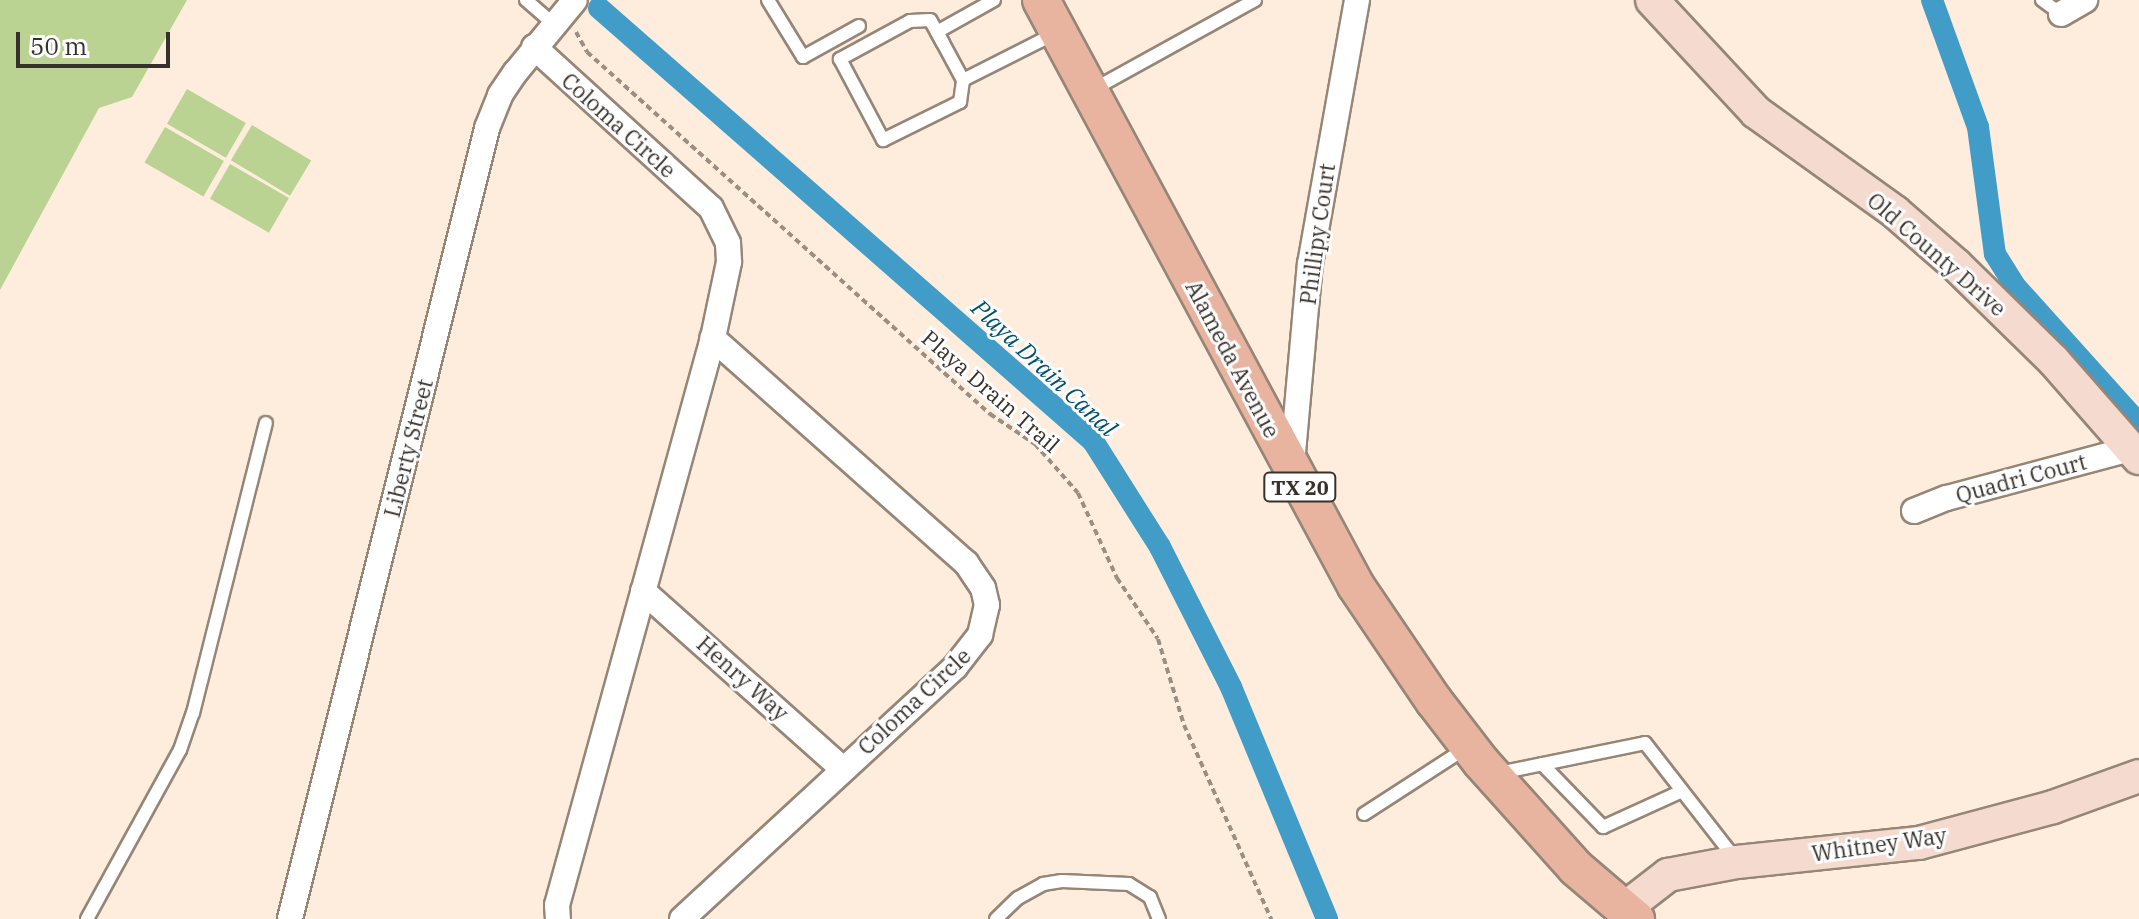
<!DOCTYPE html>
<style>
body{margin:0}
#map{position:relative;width:2139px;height:919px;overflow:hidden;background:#feeddd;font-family:"IBM Plex Serif",serif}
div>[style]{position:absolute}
.green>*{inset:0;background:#bad292;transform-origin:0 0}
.canal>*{height:22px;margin:-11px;padding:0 11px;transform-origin:11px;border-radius:11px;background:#419cc7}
.path>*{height:4px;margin-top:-2px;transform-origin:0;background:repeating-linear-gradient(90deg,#9b8f84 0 6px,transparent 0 10px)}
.roads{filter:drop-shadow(2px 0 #958677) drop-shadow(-2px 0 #958677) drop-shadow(0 2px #958677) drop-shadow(0 -2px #958677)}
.lane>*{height:12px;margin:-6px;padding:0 6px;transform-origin:6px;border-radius:6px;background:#fff}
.street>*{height:24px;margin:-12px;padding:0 12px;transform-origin:12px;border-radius:12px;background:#fff}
.secondary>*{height:32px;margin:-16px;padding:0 16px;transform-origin:16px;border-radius:16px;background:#f4dacf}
.primary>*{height:36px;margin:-18px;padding:0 18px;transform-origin:18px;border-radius:18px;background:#e9b49f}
span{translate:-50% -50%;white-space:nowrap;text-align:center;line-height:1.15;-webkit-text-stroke:6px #fdfdfd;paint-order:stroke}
.shield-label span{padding:2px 6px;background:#fdfdfd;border:2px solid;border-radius:6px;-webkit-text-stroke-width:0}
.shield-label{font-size:20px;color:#37312b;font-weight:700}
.street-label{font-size:22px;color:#37312b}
.water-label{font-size:24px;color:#02506d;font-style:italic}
.scale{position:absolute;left:16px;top:32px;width:154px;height:36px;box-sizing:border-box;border:4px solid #37312b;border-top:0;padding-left:10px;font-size:24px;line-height:28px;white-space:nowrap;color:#37312b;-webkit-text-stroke:6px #fdfdfd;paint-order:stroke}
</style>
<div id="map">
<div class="green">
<i style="clip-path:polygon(0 0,187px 0,132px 97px,99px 108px,0 290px)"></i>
<i style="left:187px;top:89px;width:68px;height:40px;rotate:30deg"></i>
<i style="left:252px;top:125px;width:69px;height:41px;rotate:31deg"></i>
<i style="left:165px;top:127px;width:68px;height:41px;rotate:30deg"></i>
<i style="left:230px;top:164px;width:68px;height:40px;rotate:30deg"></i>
</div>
<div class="canal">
<i style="left:1932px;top:0;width:135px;rotate:70.1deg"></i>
<i style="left:1978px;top:127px;width:128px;rotate:82.4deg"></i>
<i style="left:1995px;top:254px;width:36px;rotate:58deg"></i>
<i style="left:2014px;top:285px;width:187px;rotate:48deg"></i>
<i style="left:599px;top:8px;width:657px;rotate:41.24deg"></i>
<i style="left:1093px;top:441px;width:125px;rotate:57.7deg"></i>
<i style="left:1160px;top:547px;width:157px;rotate:63.1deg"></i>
<i style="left:1231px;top:687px;width:251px;rotate:67.5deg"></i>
</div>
<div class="path">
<i style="left:576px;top:32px;width:23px;rotate:61deg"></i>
<i style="left:587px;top:52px;width:542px;rotate:41.93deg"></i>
<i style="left:990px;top:414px;width:54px;rotate:33.7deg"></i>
<i style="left:1035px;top:444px;width:65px;rotate:48.7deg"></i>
<i style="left:1078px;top:493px;width:94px;rotate:65.4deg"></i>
<i style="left:1117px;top:578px;width:73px;rotate:56.1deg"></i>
<i style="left:1158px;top:639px;width:90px;rotate:73.2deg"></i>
<i style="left:1184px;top:725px;width:213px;rotate:65.8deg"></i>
</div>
<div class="roads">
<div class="lane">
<i style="left:526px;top:0;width:37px;rotate:41deg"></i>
<i style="left:768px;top:0;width:67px;rotate:58.4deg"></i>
<i style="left:803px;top:57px;width:64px;rotate:-29deg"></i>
<i style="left:994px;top:0;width:65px;rotate:150.7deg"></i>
<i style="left:937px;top:32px;width:55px;rotate:61.6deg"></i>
<i style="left:963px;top:80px;width:104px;rotate:-26.8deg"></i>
<i style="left:2042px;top:0;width:24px;rotate:36deg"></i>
<i style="left:943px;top:43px;width:26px;rotate:-119deg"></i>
<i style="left:930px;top:20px;width:20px;rotate:177deg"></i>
<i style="left:910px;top:21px;width:80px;rotate:151.5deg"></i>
<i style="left:840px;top:59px;width:92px;rotate:62deg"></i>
<i style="left:883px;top:140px;width:86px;rotate:-26.3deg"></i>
<i style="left:960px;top:102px;width:22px;rotate:-82deg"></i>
<i style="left:1094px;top:89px;width:184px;rotate:-28.9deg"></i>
<i style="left:1542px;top:764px;width:88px;rotate:45.9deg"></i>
<i style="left:1603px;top:827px;width:87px;rotate:-24.5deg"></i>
<i style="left:1499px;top:773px;width:149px;rotate:-11.6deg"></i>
<i style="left:1645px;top:743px;width:148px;rotate:52.1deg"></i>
<i style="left:1364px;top:814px;width:121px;rotate:-32.9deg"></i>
<i style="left:87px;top:919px;width:193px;rotate:-61.2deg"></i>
<i style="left:180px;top:750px;width:39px;rotate:-71deg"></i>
<i style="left:193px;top:713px;width:299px;rotate:-75.9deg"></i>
<i style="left:996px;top:919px;width:30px;rotate:-44deg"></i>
<i style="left:1018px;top:898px;width:29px;rotate:-29deg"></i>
<i style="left:1043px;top:884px;width:19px;rotate:-9deg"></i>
<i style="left:1062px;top:881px;width:67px;rotate:2.6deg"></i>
<i style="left:1129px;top:884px;width:25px;rotate:32deg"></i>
<i style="left:1150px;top:897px;width:24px;rotate:68deg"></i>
</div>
<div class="street">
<i style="left:2061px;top:14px;width:28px;rotate:-30deg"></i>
<i style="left:534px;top:47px;width:239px;rotate:42.3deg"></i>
<i style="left:711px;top:208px;width:39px;rotate:64deg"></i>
<i style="left:728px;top:243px;width:19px;rotate:87deg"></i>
<i style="left:729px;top:262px;width:78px;rotate:101.9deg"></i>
<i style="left:713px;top:338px;width:588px;rotate:105.38deg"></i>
<i style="left:557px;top:905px;width:14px;rotate:86deg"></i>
<i style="left:1292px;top:464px;width:201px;rotate:-84.9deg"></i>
<i style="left:1310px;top:264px;width:268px;rotate:-79.9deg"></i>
<i style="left:1914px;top:511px;width:35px;rotate:-22deg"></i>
<i style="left:1947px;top:498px;width:189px;rotate:-15deg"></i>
<i style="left:643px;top:591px;width:266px;rotate:41.7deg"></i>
<i style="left:290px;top:919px;width:815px;rotate:-76.01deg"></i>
<i style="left:487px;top:128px;width:35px;rotate:-68deg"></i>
<i style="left:500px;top:95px;width:27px;rotate:-56deg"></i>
<i style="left:515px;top:73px;width:94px;rotate:-50.6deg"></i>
<i style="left:682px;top:919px;width:372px;rotate:-42.7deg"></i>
<i style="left:955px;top:667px;width:41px;rotate:-52deg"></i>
<i style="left:980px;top:635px;width:31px;rotate:-77deg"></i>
<i style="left:987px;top:605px;width:17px;rotate:-103deg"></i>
<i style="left:983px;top:588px;width:30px;rotate:-124deg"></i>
<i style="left:966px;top:563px;width:339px;rotate:-138.4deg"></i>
</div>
<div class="secondary">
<i style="left:1652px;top:0;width:153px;rotate:47.1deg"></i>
<i style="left:1756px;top:112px;width:171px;rotate:35.7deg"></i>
<i style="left:1895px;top:212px;width:81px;rotate:41deg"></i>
<i style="left:1956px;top:265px;width:137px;rotate:44.4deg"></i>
<i style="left:2054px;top:361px;width:129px;rotate:48.8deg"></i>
<i style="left:1624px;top:909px;width:56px;rotate:-37.7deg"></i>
<i style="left:1668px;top:875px;width:70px;rotate:-10.7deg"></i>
<i style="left:1737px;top:862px;width:183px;rotate:-6deg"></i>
<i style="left:1919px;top:843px;width:139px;rotate:-15deg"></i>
<i style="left:2053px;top:807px;width:91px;rotate:-19.8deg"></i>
</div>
<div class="primary">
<i style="left:1041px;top:0;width:665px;rotate:61.74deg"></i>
<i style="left:1356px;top:586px;width:139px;rotate:55.9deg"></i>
<i style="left:1434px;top:701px;width:77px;rotate:52.4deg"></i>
<i style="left:1481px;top:762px;width:142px;rotate:48.1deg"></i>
<i style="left:1576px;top:868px;width:79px;rotate:40.4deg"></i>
</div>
</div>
<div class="shield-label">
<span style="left:1300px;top:487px">TX 20</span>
</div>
<div class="street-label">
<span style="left:619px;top:125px;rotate:42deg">Coloma Circle</span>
<span style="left:1317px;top:234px;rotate:-82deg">Phillipy Court</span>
<span style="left:1937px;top:254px;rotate:41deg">Old County Drive</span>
<span style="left:1233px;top:359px;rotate:62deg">Alameda Avenue</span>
<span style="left:991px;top:391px;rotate:41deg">Playa Drain Trail</span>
<span style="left:408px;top:448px;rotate:-76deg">Liberty Street</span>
<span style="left:2021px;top:478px;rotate:-15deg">Quadri Court</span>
<span style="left:743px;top:678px;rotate:42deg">Henry Way</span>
<span style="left:914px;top:701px;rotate:-43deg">Coloma Circle</span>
<span style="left:1879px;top:844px;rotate:-8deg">Whitney Way</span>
</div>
<div class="water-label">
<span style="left:1044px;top:368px;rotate:43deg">Playa Drain Canal</span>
</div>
<div class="scale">50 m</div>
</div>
